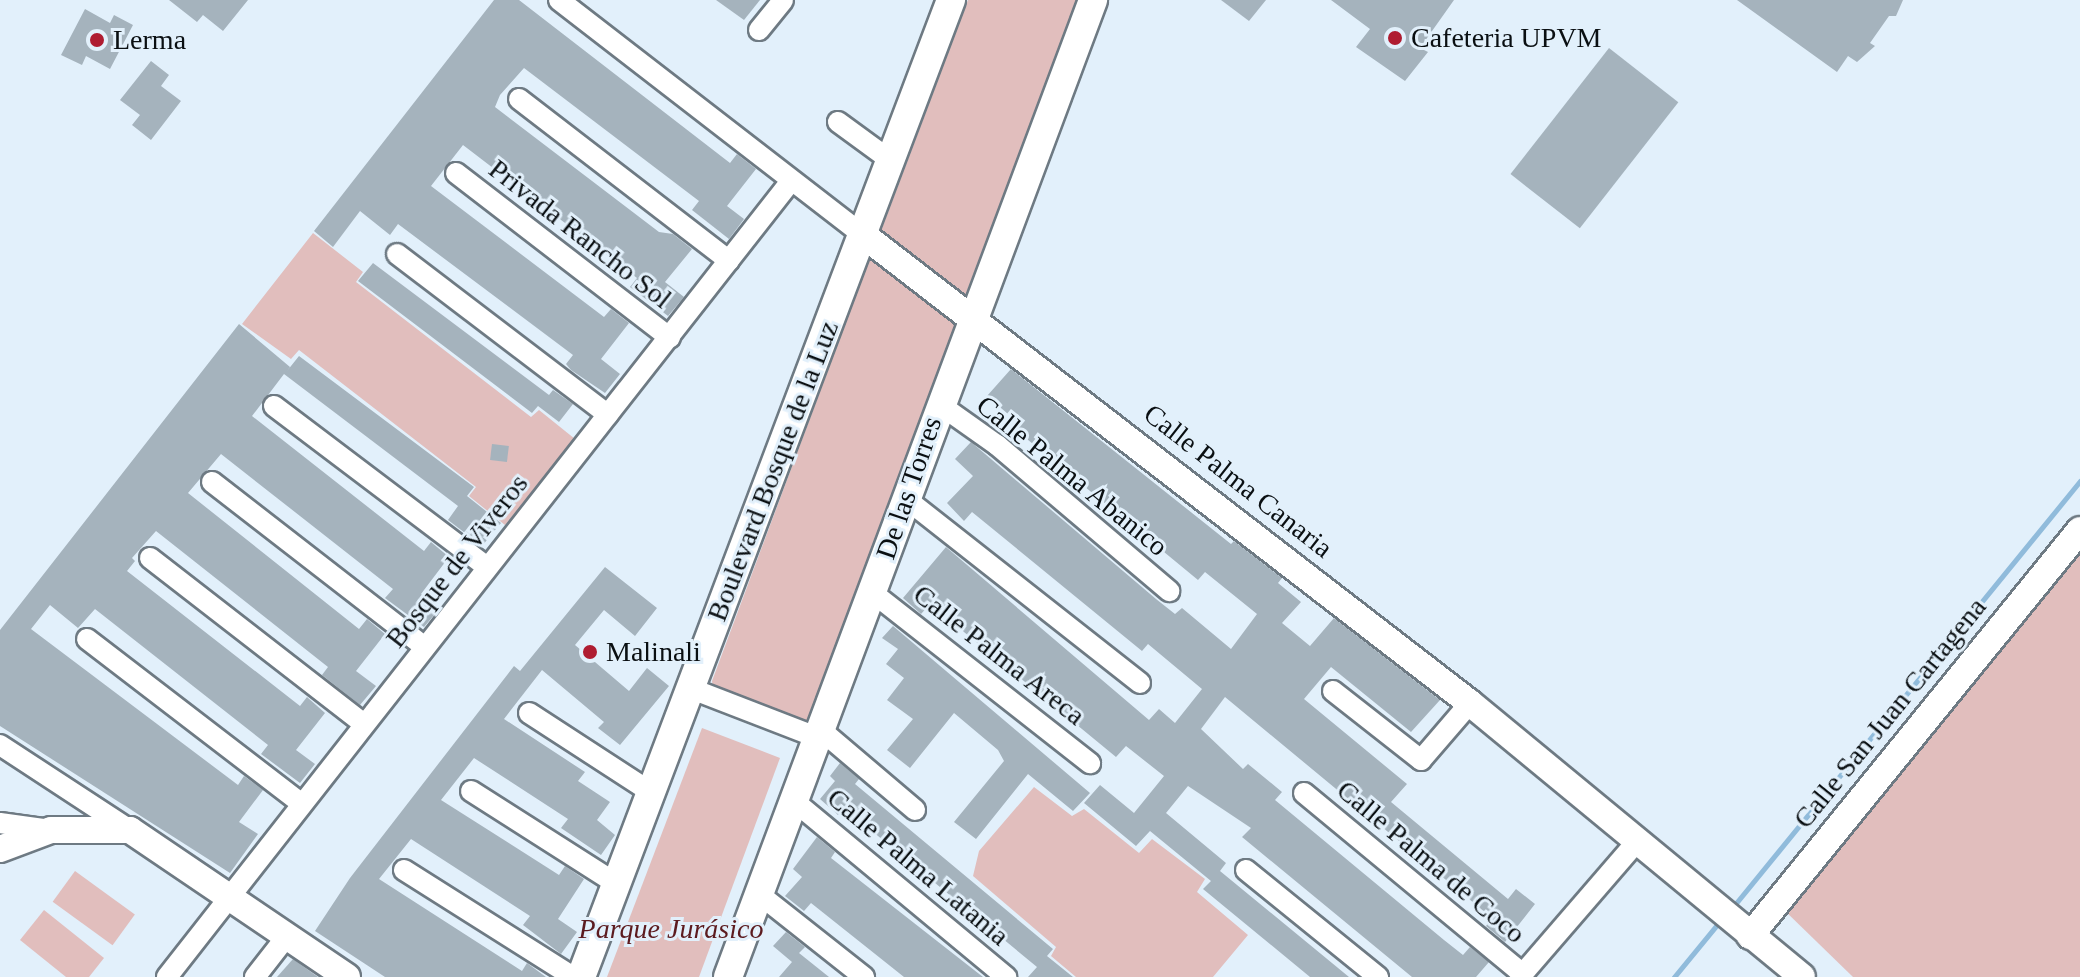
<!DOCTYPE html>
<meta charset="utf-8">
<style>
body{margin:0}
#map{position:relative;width:2080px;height:977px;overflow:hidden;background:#e2f0fb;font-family:"Times New Roman",serif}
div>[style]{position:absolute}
.green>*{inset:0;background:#e1bebd;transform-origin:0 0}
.stream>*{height:5px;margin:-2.5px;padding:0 2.5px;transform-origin:2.5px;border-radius:2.5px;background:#90bbdb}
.building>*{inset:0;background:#a5b3bd;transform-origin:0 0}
.roads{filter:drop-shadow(2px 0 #6e7a83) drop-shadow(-2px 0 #6e7a83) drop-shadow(0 2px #6e7a83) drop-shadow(0 -2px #6e7a83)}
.minor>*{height:20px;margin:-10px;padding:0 10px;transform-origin:10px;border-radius:10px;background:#fff}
.tertiary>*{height:26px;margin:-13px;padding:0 13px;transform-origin:13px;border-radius:13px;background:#fff}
.secondary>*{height:28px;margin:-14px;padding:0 14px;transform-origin:14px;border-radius:14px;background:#fff}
.dots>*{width:22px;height:22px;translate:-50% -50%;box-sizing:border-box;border:4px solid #e2f0fb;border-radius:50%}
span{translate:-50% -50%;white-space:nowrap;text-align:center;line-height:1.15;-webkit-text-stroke:6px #e2f0fb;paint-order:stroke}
.poi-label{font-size:28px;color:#0a0f12}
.left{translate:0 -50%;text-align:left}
.street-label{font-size:28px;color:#0a0f12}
.park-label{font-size:28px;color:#5c1b1f;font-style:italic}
</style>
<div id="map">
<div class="green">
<i style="clip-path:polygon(968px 0,1078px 0,964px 299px,879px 236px)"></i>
<i style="clip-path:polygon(313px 233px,363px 272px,356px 282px,531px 417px,539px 410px,575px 439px,505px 525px,469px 496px,476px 487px,299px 350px,291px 359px,242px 324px)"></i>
<i style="clip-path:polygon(872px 252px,960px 318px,809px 726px,713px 690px,712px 681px)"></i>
<i style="clip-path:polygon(2080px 544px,2080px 977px,1853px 977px,1782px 908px)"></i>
<i style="clip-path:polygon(702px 728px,780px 758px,699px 977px,607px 977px)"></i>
<i style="clip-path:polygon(1034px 787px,1072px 816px,1084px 809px,1139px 853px,1152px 839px,1205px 879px,1197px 892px,1248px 935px,1213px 977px,1076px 977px,1051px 956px,1056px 947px,973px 876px,979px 851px)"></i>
<i style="left:75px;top:871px;width:74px;height:38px;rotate:36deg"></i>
<i style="clip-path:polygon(44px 910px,104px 958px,89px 977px,66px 977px,20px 940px)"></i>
</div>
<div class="stream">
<i style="left:1732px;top:908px;width:551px;rotate:-50.82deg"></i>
<i style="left:1674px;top:977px;width:72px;rotate:-50.6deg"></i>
</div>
<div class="building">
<i style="clip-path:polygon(169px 0,248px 0,223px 31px,203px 15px,197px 22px)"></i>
<i style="clip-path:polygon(494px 0,519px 0,730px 163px,737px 154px,756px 169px,727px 206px,744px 219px,729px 239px,692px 210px,699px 201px,524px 68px,500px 95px,495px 107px,659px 232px,673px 234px,692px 249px,665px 282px,684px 297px,668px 316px,630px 287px,637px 278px,463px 145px,431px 186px,604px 317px,611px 309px,629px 323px,601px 359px,620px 374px,605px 393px,571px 370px,566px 364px,573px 355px,398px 224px,390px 235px,360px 211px,333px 247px,314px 231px)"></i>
<i style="clip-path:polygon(716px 0,760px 0,744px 20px)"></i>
<i style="clip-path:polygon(1221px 0,1266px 0,1249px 21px)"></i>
<i style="clip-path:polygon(1331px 0,1454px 0,1420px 48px,1428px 52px,1405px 81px,1356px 47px,1370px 29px)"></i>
<i style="clip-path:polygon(1737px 0,1903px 0,1896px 16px,1889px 16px,1870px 43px,1875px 46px,1857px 62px,1848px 56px,1837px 72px)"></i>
<i style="clip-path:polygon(85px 9px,110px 23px,114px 15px,133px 25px,110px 69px,86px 56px,82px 65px,61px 55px)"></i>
<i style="left:1609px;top:48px;width:88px;height:160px;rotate:38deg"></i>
<i style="clip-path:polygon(151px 61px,169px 75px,161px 86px,181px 101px,151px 140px,132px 125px,140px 115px,120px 100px)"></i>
<i style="clip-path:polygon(373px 263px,549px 395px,553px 390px,573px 404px,559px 422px,538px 406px,532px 413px,358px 281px)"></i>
<i style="clip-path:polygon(239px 324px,290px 367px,287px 371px,299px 356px,474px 487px,467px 496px,501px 523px,482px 546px,448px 520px,458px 506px,284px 374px,252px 416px,424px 551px,431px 542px,449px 557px,421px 594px,440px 608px,424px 627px,385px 598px,393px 589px,221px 454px,188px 493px,359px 629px,367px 619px,385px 634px,356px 671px,376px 686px,360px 705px,322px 675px,328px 667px,156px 531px,132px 558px,135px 561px,127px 571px,300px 706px,307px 697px,325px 713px,296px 750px,315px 764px,300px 783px,261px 754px,268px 745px,95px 609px,78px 628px,50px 605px,31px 629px,238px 785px,244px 776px,263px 790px,239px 822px,258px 834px,230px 873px,0 726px,0 630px)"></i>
<i style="clip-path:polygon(1011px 369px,1231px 544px,1234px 541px,1282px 578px,1278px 583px,1301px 602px,1282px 623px,1310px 646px,1334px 618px,1440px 700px,1411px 732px,1331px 667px,1304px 699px,1407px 784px,1391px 802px,1508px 899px,1516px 889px,1535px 904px,1505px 942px,1486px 926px,1492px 918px,1225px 697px,1201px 729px,1243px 769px,1248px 764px,1282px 792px,1275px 800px,1444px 940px,1463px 955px,1470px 947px,1489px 962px,1476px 977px,1412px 977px,1242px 837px,1251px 828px,1188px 786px,1166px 813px,1226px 863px,1220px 871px,1349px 977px,1310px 977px,1203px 889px,1211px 881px,1150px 831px,1136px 846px,1084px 803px,1100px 785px,1134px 813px,1164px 776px,1126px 746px,1116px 757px,930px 604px,921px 614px,903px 598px,946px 547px,1149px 720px,1159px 709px,1175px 723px,1202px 689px,1148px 644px,1142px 651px,972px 512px,964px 521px,947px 503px,973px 476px,955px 459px,971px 442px,1156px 599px,1175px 614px,1182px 608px,1231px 649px,1257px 614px,1205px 572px,1198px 580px,1010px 425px,1015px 420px,987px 396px)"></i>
<i style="left:492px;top:444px;width:17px;height:16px;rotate:7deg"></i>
<i style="clip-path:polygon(605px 567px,657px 608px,635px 636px,604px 610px,575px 645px,629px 691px,647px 668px,669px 686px,620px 745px,598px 728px,604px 722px,542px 670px,504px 719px,585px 772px,578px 781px,610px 802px,597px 820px,615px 835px,601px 855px,561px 828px,568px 819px,474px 758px,441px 800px,559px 875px,565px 866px,584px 879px,558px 919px,577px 932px,561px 954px,523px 925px,530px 916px,411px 839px,379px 879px,522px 971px,527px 963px,546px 977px,385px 977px,315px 931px,350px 878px,514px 666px,520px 671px)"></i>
<i style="clip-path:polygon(893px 626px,1090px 793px,1073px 811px,1028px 774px,976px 839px,954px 822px,1004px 761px,998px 750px,954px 713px,910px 768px,887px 750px,913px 719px,887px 700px,904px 678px,886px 664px,898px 649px,882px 638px)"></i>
<i style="clip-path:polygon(840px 763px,859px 779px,855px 784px,1053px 949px,1047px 956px,1073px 977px,1028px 977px,1037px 967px,844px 808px,838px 815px,820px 799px,835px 781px,830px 776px)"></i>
<i style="clip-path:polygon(817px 837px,835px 852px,831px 858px,983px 977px,904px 977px,811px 903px,804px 911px,785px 896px,802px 877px,793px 869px)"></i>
<i style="clip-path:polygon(786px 932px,805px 947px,799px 953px,829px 977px,779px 977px,792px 962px,773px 946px)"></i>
<i style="clip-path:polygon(293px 959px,318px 977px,277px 977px)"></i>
</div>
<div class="roads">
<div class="minor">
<i style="left:559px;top:0;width:383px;rotate:37.7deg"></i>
<i style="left:759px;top:30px;width:38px;rotate:-51deg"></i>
<i style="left:519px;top:99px;width:265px;rotate:37.6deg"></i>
<i style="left:838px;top:122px;width:64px;rotate:36.2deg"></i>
<i style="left:456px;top:173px;width:270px;rotate:37.6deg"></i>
<i style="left:397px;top:254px;width:265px;rotate:37.3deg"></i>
<i style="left:939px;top:404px;width:71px;rotate:35.3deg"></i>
<i style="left:997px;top:445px;width:226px;rotate:40.3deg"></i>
<i style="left:274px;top:406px;width:267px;rotate:37.1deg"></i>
<i style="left:212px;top:482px;width:269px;rotate:37.8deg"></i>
<i style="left:905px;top:498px;width:299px;rotate:38.2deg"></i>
<i style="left:150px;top:558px;width:269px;rotate:37.8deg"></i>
<i style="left:873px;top:593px;width:276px;rotate:38.1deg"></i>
<i style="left:87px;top:639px;width:270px;rotate:37.5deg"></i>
<i style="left:692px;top:689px;width:136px;rotate:21.1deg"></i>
<i style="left:1333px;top:691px;width:112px;rotate:38.1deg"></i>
<i style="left:1421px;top:760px;width:75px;rotate:-49.3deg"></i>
<i style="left:529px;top:713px;width:147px;rotate:33deg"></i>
<i style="left:822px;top:731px;width:122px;rotate:40.3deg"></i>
<i style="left:0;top:745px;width:155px;rotate:33.2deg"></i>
<i style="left:471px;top:791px;width:173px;rotate:32.5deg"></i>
<i style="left:1304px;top:793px;width:284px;rotate:39.6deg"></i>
<i style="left:794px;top:801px;width:276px;rotate:39.7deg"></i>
<i style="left:0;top:823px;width:51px;rotate:7.8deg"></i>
<i style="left:404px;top:870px;width:200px;rotate:32.3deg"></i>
<i style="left:1246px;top:870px;width:170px;rotate:39deg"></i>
<i style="left:759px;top:894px;width:134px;rotate:38.3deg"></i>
<i style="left:167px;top:977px;width:1011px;rotate:-51.91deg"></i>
<i style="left:255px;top:977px;width:52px;rotate:-52deg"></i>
<i style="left:1520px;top:977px;width:182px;rotate:-49.2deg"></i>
</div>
<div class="tertiary">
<i style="left:862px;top:234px;width:768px;rotate:37.65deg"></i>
<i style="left:1470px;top:703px;width:430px;rotate:39.5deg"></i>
<i style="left:0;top:849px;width:54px;rotate:-20.4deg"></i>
<i style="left:51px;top:830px;width:79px"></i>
<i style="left:130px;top:830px;width:262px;rotate:34.1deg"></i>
<i style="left:1750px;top:936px;width:523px;rotate:-50.9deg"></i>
</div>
<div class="secondary">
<i style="left:581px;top:977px;width:1045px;rotate:-69.26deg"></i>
<i style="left:728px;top:977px;width:1043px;rotate:-69.51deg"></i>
</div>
</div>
<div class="dots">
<i style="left:1395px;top:38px;background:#af1c31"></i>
<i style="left:97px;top:40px;background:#af1c31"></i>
<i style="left:590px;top:652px;background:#af1c31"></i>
</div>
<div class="poi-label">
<span class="left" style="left:1411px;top:38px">Cafeteria UPVM</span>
<span class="left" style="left:113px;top:40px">Lerma</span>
<span class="left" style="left:606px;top:652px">Malinali</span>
</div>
<div class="street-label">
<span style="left:580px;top:234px;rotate:38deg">Privada Rancho Sol</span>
<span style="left:773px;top:471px;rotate:-69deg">Boulevard Bosque de la Luz</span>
<span style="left:1072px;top:476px;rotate:39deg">Calle Palma Abanico</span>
<span style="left:1238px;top:481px;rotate:38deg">Calle Palma Canaria</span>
<span style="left:909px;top:488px;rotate:-71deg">De las Torres</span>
<span style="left:457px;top:561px;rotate:-52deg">Bosque de Viveros</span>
<span style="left:999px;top:655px;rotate:38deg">Calle Palma Areca</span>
<span style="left:1890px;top:713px;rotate:-51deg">Calle San Juan Cartagena</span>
<span style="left:1431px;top:862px;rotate:40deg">Calle Palma de Coco</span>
<span style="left:918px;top:867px;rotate:40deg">Calle Palma Latania</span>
</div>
<div class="park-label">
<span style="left:671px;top:929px">Parque Jurásico</span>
</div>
</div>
